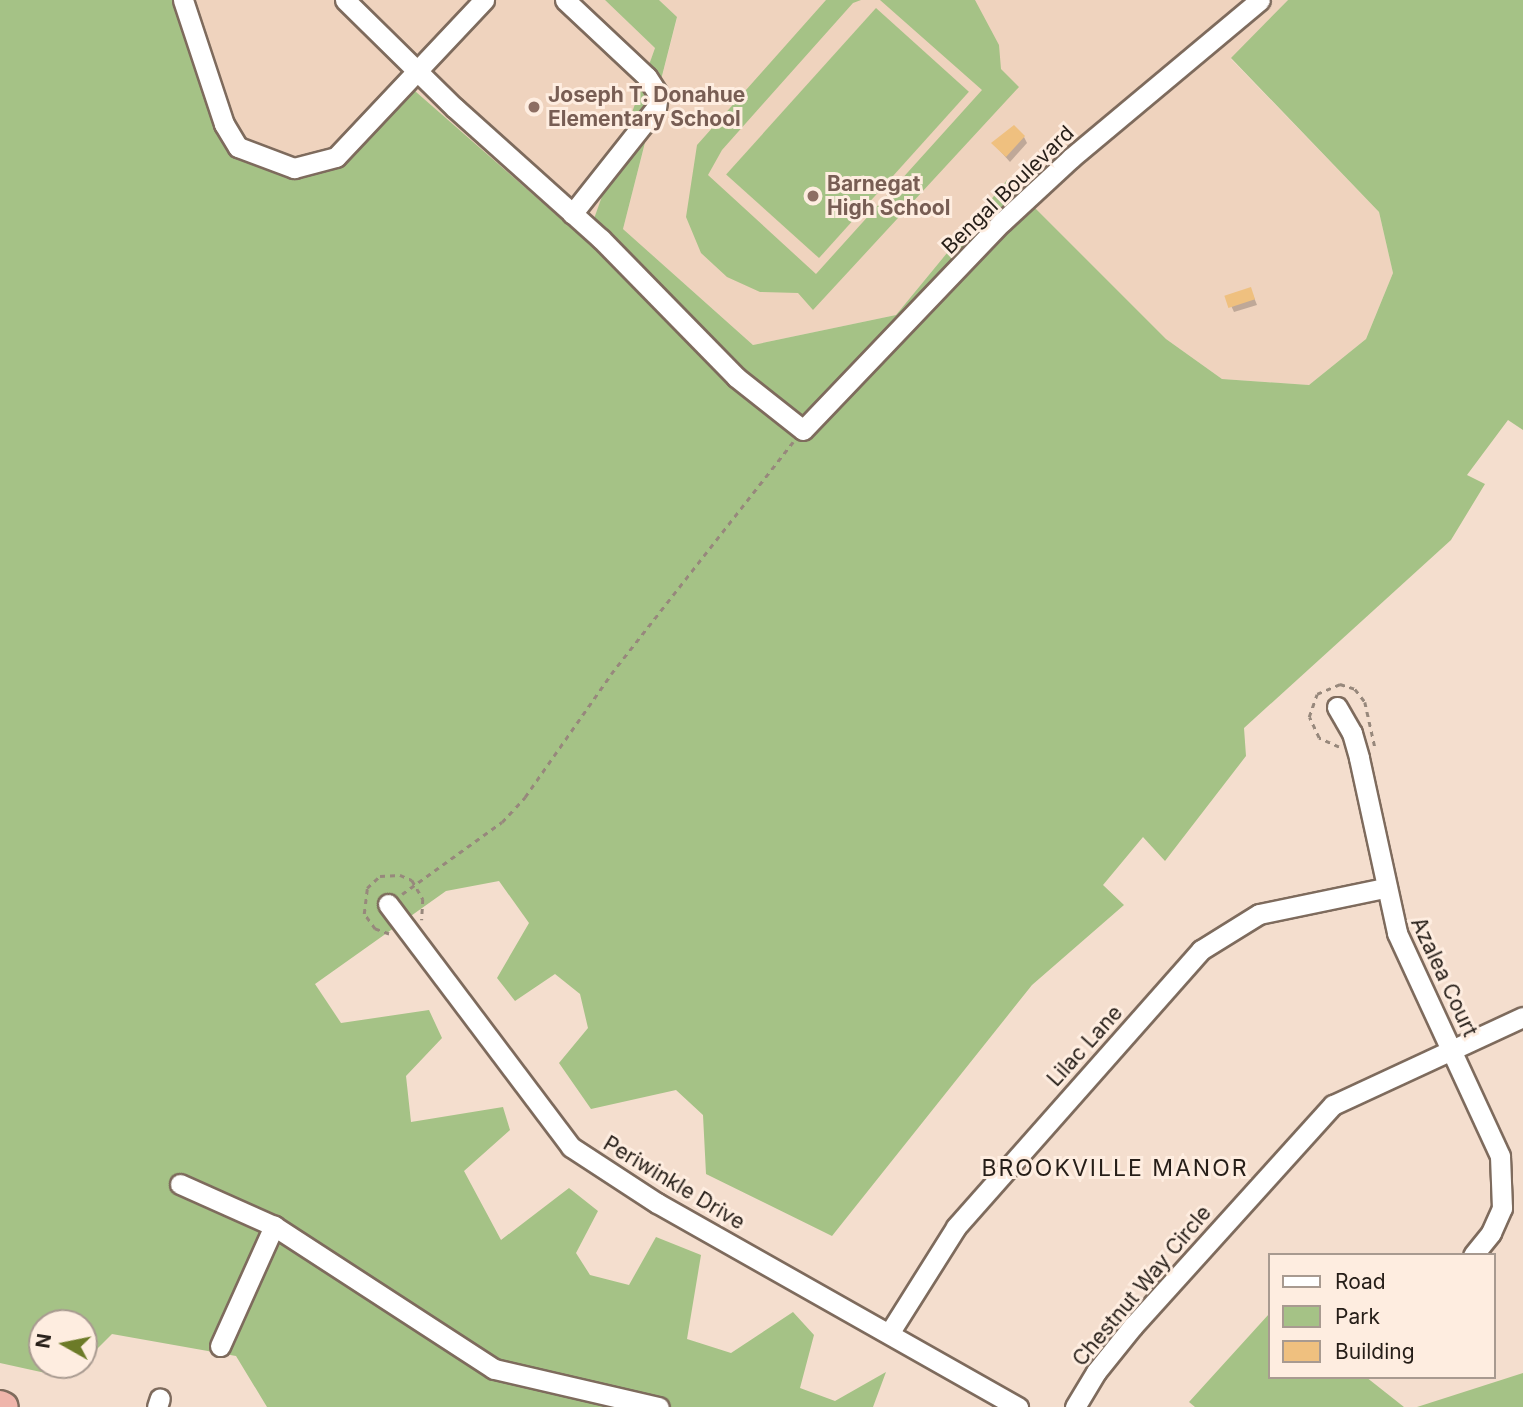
<!DOCTYPE html>
<style>
body{margin:0}
#map{position:relative;width:1523px;height:1407px;overflow:hidden;background:#f4dece;font-family:Inter,sans-serif}
div>[style]{position:absolute}
.built>*{inset:0;background:#efd3be}
.green>*{inset:0;background:#a5c286;transform-origin:0 0}
.shadow>*{inset:0;background:#0003}
.building>*{inset:0;background:#efc07f;transform-origin:0 0}
.path>*{height:2.5px;margin-top:-1.25px;transform-origin:0;background:repeating-linear-gradient(90deg,#97887c 0 5px,transparent 0 10px)}
.roads{filter:drop-shadow(2px 0 #7e6b5d) drop-shadow(-2px 0 #7e6b5d) drop-shadow(0 2px #7e6b5d) drop-shadow(0 -2px #7e6b5d)}
.minor>*{height:19px;margin:-9.5px;padding:0 9.5px;transform-origin:9.5px;border-radius:9.5px;background:#fff}
.highway>*{height:28px;margin:-14px;padding:0 14px;transform-origin:14px;border-radius:14px;background:#efb5ab}
.dots>*{width:19px;height:19px;translate:-50% -50%;box-sizing:border-box;border:4px solid #feede0;border-radius:50%}
span{translate:-50% -50%;white-space:nowrap;text-align:center;line-height:1.15;-webkit-text-stroke:6px #feede0;paint-order:stroke}
.education-label{font-size:21px;color:#785e54;font-weight:700}
.left{translate:0 -50%;text-align:left}
.street-label{font-size:21px;color:#261e18}
.neighbourhood-label{font-size:23px;color:#261e18;letter-spacing:2px}
.legend{position:absolute;left:1268px;top:1253px;width:228px;height:126px;box-sizing:border-box;background:#feede0;border:2px solid #a89a90;margin:0;padding:9px 12px;list-style:none;font-size:21px;color:#261e18}
.legend li{display:flex;align-items:center;gap:14px;height:35px}
.legend b{width:35px;border:2px solid #a89a90}
.north{position:absolute;left:28px;top:1309px;width:70px;height:70px;box-sizing:border-box;background:#feede0;border:2px solid #a89a90;border-radius:50%;rotate:279deg;font-size:19px;font-weight:700;line-height:28px;text-align:center;color:#261e18}
.north::after{content:'';display:block;margin:auto;width:24px;height:32px;background:#6c7b28;clip-path:polygon(50% 0,100% 100%,50% 72%,0 100%)}
</style>
<div id="map">
<div class="built">
<i style="clip-path:polygon(192px 0,605px 0,655px 48px,586px 242px,407px 84px,326px 163px,238px 152px)"></i>
<i style="clip-path:polygon(659px 0,1288px 0,1231px 59px,1379px 212px,1393px 273px,1366px 339px,1309px 385px,1222px 379px,1166px 339px,1007px 180px,896px 315px,753px 345px,623px 229px,677px 18px)"></i>
</div>
<div class="green">
<i style="clip-path:polygon(0 0,192px 0,238px 152px,326px 163px,407px 84px,586px 241px,655px 48px,605px 0,659px 0,677px 17px,623px 229px,753px 345px,896px 315px,1007px 180px,1166px 339px,1222px 379px,1309px 385px,1366px 339px,1393px 273px,1379px 212px,1231px 58px,1288px 0,1523px 0,1523px 430px,1508px 420px,1467px 475px,1485px 484px,1451px 540px,1244px 728px,1246px 756px,1165px 861px,1143px 837px,1103px 885px,1124px 905px,1032px 985px,832px 1236px,706px 1174px,703px 1115px,676px 1090px,591px 1109px,559px 1063px,588px 1028px,580px 994px,555px 974px,515px 1001px,497px 978px,529px 923px,499px 881px,446px 891px,315px 984px,341px 1023px,429px 1010px,442px 1038px,406px 1076px,411px 1122px,503px 1107px,510px 1130px,464px 1171px,501px 1240px,569px 1188px,598px 1211px,576px 1253px,590px 1275px,629px 1285px,656px 1237px,701px 1255px,687px 1339px,731px 1353px,793px 1312px,814px 1335px,800px 1388px,835px 1401px,886px 1372px,873px 1407px,267px 1407px,236px 1356px,112px 1334px,84px 1362px,84px 1323px,42px 1323px,42px 1365px,77px 1365px,50px 1374px,0 1363px)"></i>
<i style="clip-path:polygon(826px 0,861px 0,853px 3px,722px 150px,708px 175px,816px 274px,982px 90px,880px 0,975px 0,999px 45px,1001px 69px,1019px 87px,813px 310px,798px 293px,760px 292px,727px 277px,701px 253px,686px 217px,697px 145px)"></i>
<i style="left:876px;top:8px;width:125px;height:224px;rotate:42deg"></i>
<i style="clip-path:polygon(1269px 1314px,1269px 1377px,1366px 1377px,1404px 1407px,1195px 1407px,1189px 1402px)"></i>
<i style="clip-path:polygon(1523px 1373px,1523px 1407px,1417px 1407px)"></i>
</div>
<div class="shadow">
<i style="clip-path:polygon(1024px 137px,1027px 143px,1010px 162px,993px 143px)"></i>
<i style="clip-path:polygon(1253px 295px,1257px 305px,1234px 312px,1227px 297px)"></i>
</div>
<div class="building">
<i style="clip-path:polygon(1014px 125px,1025px 136px,1006px 157px,991px 143px)"></i>
<i style="left:1251px;top:287px;width:13px;height:28px;rotate:72deg"></i>
</div>
<div class="path">
<i style="left:1339px;top:747px;width:22px;rotate:-156deg"></i>
<i style="left:1319px;top:738px;width:23px;rotate:-115deg"></i>
<i style="left:1309px;top:717px;width:24px;rotate:-71deg"></i>
<i style="left:1317px;top:694px;width:25px;rotate:-23deg"></i>
<i style="left:1340px;top:684px;width:16px;rotate:18deg"></i>
<i style="left:1355px;top:689px;width:16px;rotate:52deg"></i>
<i style="left:1365px;top:702px;width:46px;rotate:77.5deg"></i>
<i style="left:402px;top:894px;width:123px;rotate:-35.8deg"></i>
<i style="left:502px;top:822px;width:34px;rotate:-47deg"></i>
<i style="left:525px;top:797px;width:150px;rotate:-55deg"></i>
<i style="left:611px;top:674px;width:295px;rotate:-51.9deg"></i>
<i style="left:389px;top:934px;width:15px;rotate:-160deg"></i>
<i style="left:375px;top:929px;width:19px;rotate:-126deg"></i>
<i style="left:364px;top:914px;width:26px;rotate:-83deg"></i>
<i style="left:367px;top:888px;width:18px;rotate:-43deg"></i>
<i style="left:380px;top:876px;width:20px;rotate:-3deg"></i>
<i style="left:400px;top:875px;width:13px;rotate:23deg"></i>
<i style="left:412px;top:880px;width:22px;rotate:60deg"></i>
<i style="left:423px;top:899px;width:21px;rotate:93deg"></i>
</div>
<div class="roads">
<div class="minor">
<i style="left:183px;top:0;width:131px;rotate:71.7deg"></i>
<i style="left:224px;top:124px;width:27px;rotate:59deg"></i>
<i style="left:238px;top:147px;width:60px;rotate:20.6deg"></i>
<i style="left:294px;top:168px;width:43px;rotate:-14.7deg"></i>
<i style="left:336px;top:157px;width:216px;rotate:-46.7deg"></i>
<i style="left:345px;top:0;width:154px;rotate:44.5deg"></i>
<i style="left:455px;top:108px;width:196px;rotate:41.9deg"></i>
<i style="left:601px;top:239px;width:193px;rotate:45.6deg"></i>
<i style="left:736px;top:377px;width:85px;rotate:38.3deg"></i>
<i style="left:803px;top:430px;width:288px;rotate:-46.3deg"></i>
<i style="left:1002px;top:222px;width:94px;rotate:-42.8deg"></i>
<i style="left:1071px;top:158px;width:246px;rotate:-39.9deg"></i>
<i style="left:565px;top:0;width:112px;rotate:43.2deg"></i>
<i style="left:647px;top:77px;width:20px;rotate:57deg"></i>
<i style="left:658px;top:94px;width:14px;rotate:98deg"></i>
<i style="left:656px;top:108px;width:135px;rotate:128.4deg"></i>
<i style="left:1337px;top:707px;width:30px;rotate:60deg"></i>
<i style="left:1352px;top:733px;width:26px;rotate:74deg"></i>
<i style="left:1359px;top:758px;width:179px;rotate:77.7deg"></i>
<i style="left:1397px;top:933px;width:246px;rotate:65.2deg"></i>
<i style="left:1500px;top:1156px;width:52px;rotate:87.8deg"></i>
<i style="left:1502px;top:1208px;width:27px;rotate:114deg"></i>
<i style="left:1491px;top:1233px;width:28px;rotate:129deg"></i>
<i style="left:388px;top:904px;width:304px;rotate:53deg"></i>
<i style="left:571px;top:1147px;width:103px;rotate:33.1deg"></i>
<i style="left:657px;top:1203px;width:415px;rotate:29.5deg"></i>
<i style="left:180px;top:1184px;width:103px;rotate:24.1deg"></i>
<i style="left:274px;top:1226px;width:262px;rotate:33deg"></i>
<i style="left:494px;top:1369px;width:169px;rotate:13deg"></i>
<i style="left:890px;top:1332px;width:124px;rotate:-57.8deg"></i>
<i style="left:956px;top:1227px;width:370px;rotate:-48.5deg"></i>
<i style="left:1201px;top:950px;width:68px;rotate:-31.8deg"></i>
<i style="left:1259px;top:914px;width:128px;rotate:-11.7deg"></i>
<i style="left:220px;top:1346px;width:132px;rotate:-65.8deg"></i>
<i style="left:157px;top:1407px;width:9px;rotate:-72deg"></i>
<i style="left:1075px;top:1407px;width:41px;rotate:-59deg"></i>
<i style="left:1096px;top:1372px;width:59px;rotate:-51.2deg"></i>
<i style="left:1133px;top:1326px;width:298px;rotate:-47.9deg"></i>
<i style="left:1333px;top:1105px;width:209px;rotate:-24.9deg"></i>
</div>
<div class="highway">
<i style="left:0;top:1405px;width:4px;rotate:27deg"></i>
</div>
</div>
<div class="dots">
<i style="left:534px;top:107px;background:#8d6e63"></i>
<i style="left:813px;top:196px;background:#8d6e63"></i>
</div>
<div class="education-label">
<span class="left" style="left:548px;top:107px">Joseph T. Donahue<br>Elementary School</span>
<span class="left" style="left:827px;top:196px">Barnegat<br>High School</span>
</div>
<div class="street-label">
<span style="left:1008px;top:190px;rotate:-44deg">Bengal Boulevard</span>
<span style="left:1444px;top:977px;rotate:65deg">Azalea Court</span>
<span style="left:1085px;top:1046px;rotate:-48deg">Lilac Lane</span>
<span style="left:674px;top:1183px;rotate:31deg">Periwinkle Drive</span>
<span style="left:1142px;top:1286px;rotate:-50deg">Chestnut Way Circle</span>
</div>
<div class="neighbourhood-label">
<span style="left:1115px;top:1168px">BROOKVILLE MANOR</span>
</div>
<ul class="legend">
<li><b style="height:9px;background:#fff"></b>Road</li>
<li><b style="height:19px;background:#a5c286"></b>Park</li>
<li><b style="height:19px;background:#efc07f"></b>Building</li>
</ul>
<div class="north">N</div>
</div>
